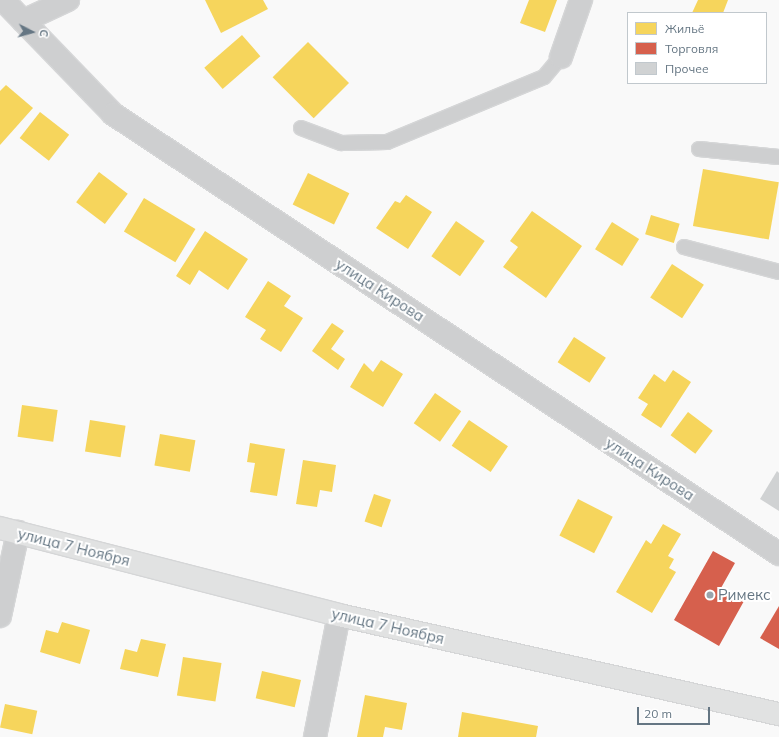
<!DOCTYPE html>
<meta charset="utf-8">
<style>
body{margin:0}
#map{position:relative;width:779px;height:737px;overflow:hidden;background:#f9f9f9;font-family:Mulish,sans-serif}
div>[style]{position:absolute}
.homes>*{inset:0;background:#f6d55c;transform-origin:0 0}
.shops>*{inset:0;background:#d6604d}
.building>*{inset:0;background:#d0d2d3}
.roads{filter:drop-shadow(1px 0 #d5d6d7) drop-shadow(-1px 0 #d5d6d7) drop-shadow(0 1px #d5d6d7) drop-shadow(0 -1px #d5d6d7)}
.service>*{height:14px;margin:-7px;padding:0 7px;transform-origin:7px;border-radius:7px;background:#cecfd0}
.minor>*{height:22px;margin:-11px;padding:0 11px;transform-origin:11px;border-radius:11px;background:#cecfd0}
.tertiary>*{height:22px;margin:-11px;padding:0 11px;transform-origin:11px;border-radius:11px;background:#cecfd0}
.primary>*{height:22px;margin:-11px;padding:0 11px;transform-origin:11px;border-radius:11px;background:#e1e2e2}
.dots>*{width:11px;height:11px;translate:-50% -50%;box-sizing:border-box;border:2px solid #fff;border-radius:50%}
span{translate:-50% -50%;white-space:nowrap;text-align:center;line-height:1.15;-webkit-text-stroke:4px #fff;paint-order:stroke}
.street-label{font-size:15px;color:#657683}
.poi-label{font-size:15px;color:#657683}
.left{translate:0 -50%;text-align:left}
.legend{position:absolute;left:627px;top:12px;width:140px;height:72px;box-sizing:border-box;background:#fff;border:1px solid #c1c8cd;margin:0;padding:5px 7px;list-style:none;font-size:12px;color:#657683}
.legend li{display:flex;align-items:center;gap:8px;height:20px}
.legend b{width:20px;border:1px solid #c1c8cd}
.north{position:absolute;left:12px;top:12px;width:40px;height:40px;-webkit-text-stroke:3px #fff;paint-order:stroke;rotate:96deg;font-size:11px;font-weight:700;line-height:16px;text-align:center;color:#657683}
.north::after{content:'';display:block;margin:auto;width:14px;height:18px;background:#657683;clip-path:polygon(50% 0,100% 100%,50% 72%,0 100%)}
.scale{position:absolute;left:637px;top:707px;width:73px;height:18px;box-sizing:border-box;border:2px solid #657683;border-top:0;padding-left:5px;font-size:12px;line-height:14px;white-space:nowrap;color:#657683;-webkit-text-stroke:3px #fff;paint-order:stroke}
</style>
<div id="map">
<div class="homes">
<i style="clip-path:polygon(205px 0,263px 0,268px 9px,221px 33px)"></i>
<i style="clip-path:polygon(529px 0,557px 0,545px 32px,520px 23px)"></i>
<i style="clip-path:polygon(698px 0,728px 0,723px 13px,692px 13px)"></i>
<i style="left:242px;top:35px;width:28px;height:50px;rotate:49deg"></i>
<i style="left:308px;top:42px;width:58px;height:50px;rotate:45deg"></i>
<i style="clip-path:polygon(6px 85px,33px 108px,0 145px,0 91px)"></i>
<i style="left:40px;top:112px;width:37px;height:33px;rotate:38deg"></i>
<i style="left:703px;top:169px;width:77px;height:58px;rotate:10deg"></i>
<i style="left:99px;top:172px;width:36px;height:38px;rotate:37deg"></i>
<i style="left:308px;top:173px;width:46px;height:35px;rotate:26deg"></i>
<i style="clip-path:polygon(406px 195px,432px 212px,408px 249px,376px 228px,395px 201px,400px 203px)"></i>
<i style="left:144px;top:198px;width:60px;height:39px;rotate:31deg"></i>
<i style="clip-path:polygon(532px 211px,582px 246px,546px 298px,503px 267px,518px 247px,510px 241px)"></i>
<i style="left:651px;top:215px;width:30px;height:20px;rotate:17deg"></i>
<i style="left:456px;top:221px;width:35px;height:43px;rotate:35deg"></i>
<i style="left:612px;top:222px;width:32px;height:32px;rotate:32deg"></i>
<i style="clip-path:polygon(205px 231px,248px 259px,228px 290px,199px 270px,190px 285px,176px 276px)"></i>
<i style="left:672px;top:264px;width:38px;height:40px;rotate:33deg"></i>
<i style="clip-path:polygon(268px 281px,291px 296px,284px 306px,303px 318px,281px 352px,260px 339px,266px 330px,245px 317px)"></i>
<i style="clip-path:polygon(332px 323px,344px 331px,331px 349px,345px 359px,338px 370px,312px 351px)"></i>
<i style="left:574px;top:337px;width:38px;height:30px;rotate:33deg"></i>
<i style="clip-path:polygon(381px 360px,403px 374px,383px 407px,350px 387px,364px 363px,373px 372px)"></i>
<i style="clip-path:polygon(673px 370px,691px 382px,661px 428px,641px 415px,648px 404px,638px 398px,654px 374px,665px 382px)"></i>
<i style="left:435px;top:393px;width:32px;height:37px;rotate:35deg"></i>
<i style="left:22px;top:405px;width:36px;height:32px;rotate:8deg"></i>
<i style="left:688px;top:412px;width:31px;height:29px;rotate:37deg"></i>
<i style="left:90px;top:420px;width:36px;height:32px;rotate:9deg"></i>
<i style="left:469px;top:420px;width:47px;height:31px;rotate:34deg"></i>
<i style="left:160px;top:434px;width:36px;height:32px;rotate:10deg"></i>
<i style="clip-path:polygon(250px 443px,285px 449px,277px 496px,250px 492px,255px 463px,247px 462px)"></i>
<i style="clip-path:polygon(303px 460px,336px 465px,332px 492px,320px 490px,317px 507px,296px 504px)"></i>
<i style="left:374px;top:494px;width:18px;height:29px;rotate:19deg"></i>
<i style="left:578px;top:499px;width:39px;height:41px;rotate:27deg"></i>
<i style="clip-path:polygon(663px 524px,681px 534px,668px 556px,674px 559px,669px 568px,676px 572px,652px 613px,616px 592px,646px 540px,651px 544px)"></i>
<i style="clip-path:polygon(62px 622px,90px 630px,80px 664px,40px 652px,46px 630px,58px 633px)"></i>
<i style="clip-path:polygon(141px 639px,166px 644px,158px 677px,120px 669px,125px 649px,137px 652px)"></i>
<i style="left:183px;top:657px;width:39px;height:39px;rotate:9deg"></i>
<i style="left:262px;top:671px;width:40px;height:28px;rotate:13deg"></i>
<i style="clip-path:polygon(365px 695px,407px 703px,402px 730px,385px 727px,383px 737px,357px 737px)"></i>
<i style="left:5px;top:704px;width:33px;height:24px;rotate:12deg"></i>
<i style="clip-path:polygon(462px 712px,538px 726px,536px 737px,458px 737px)"></i>
</div>
<div class="shops">
<i style="clip-path:polygon(713px 551px,735px 563px,721px 588px,744px 601px,719px 646px,674px 620px)"></i>
<i style="clip-path:polygon(779px 606px,779px 649px,760px 638px)"></i>
</div>
<div class="building">
<i style="clip-path:polygon(777px 471px,779px 473px,779px 511px,760px 499px)"></i>
</div>
<div class="roads">
<div class="service">
<i style="left:301px;top:128px;width:43px;rotate:20.6deg"></i>
<i style="left:341px;top:143px;width:46px;rotate:-1.2deg"></i>
<i style="left:387px;top:142px;width:170px;rotate:-22.5deg"></i>
<i style="left:544px;top:77px;width:26px;rotate:-50deg"></i>
<i style="left:699px;top:149px;width:80px;rotate:5.7deg"></i>
<i style="left:684px;top:247px;width:98px;rotate:14.7deg"></i>
</div>
<div class="minor">
<i style="left:23px;top:21px;width:50px;rotate:-25deg"></i>
<i style="left:561px;top:57px;width:60px;rotate:-70.7deg"></i>
<i style="left:0;top:616px;width:86px;rotate:-77.9deg"></i>
<i style="left:315px;top:737px;width:124px;rotate:-78.9deg"></i>
</div>
<div class="tertiary">
<i style="left:3px;top:0;width:158px;rotate:46deg"></i>
<i style="left:113px;top:114px;width:798px;rotate:33.45deg"></i>
</div>
<div class="primary">
<i style="left:0;top:528px;width:350px;rotate:14.4deg"></i>
<i style="left:339px;top:615px;width:451px;rotate:12.7deg"></i>
</div>
</div>
<div class="dots">
<i style="left:710px;top:595px;background:#99a4ac"></i>
</div>
<div class="street-label">
<span style="left:380px;top:290px;rotate:33deg">улица Кирова</span>
<span style="left:650px;top:469px;rotate:33deg">улица Кирова</span>
<span style="left:74px;top:547px;rotate:14deg">улица 7 Ноября</span>
<span style="left:388px;top:626px;rotate:13deg">улица 7 Ноября</span>
</div>
<div class="poi-label">
<span class="left" style="left:718px;top:595px">Римекс</span>
</div>
<ul class="legend">
<li><b style="height:11px;background:#f6d55c"></b>Жильё</li>
<li><b style="height:11px;background:#d6604d"></b>Торговля</li>
<li><b style="height:11px;background:#d0d2d3"></b>Прочее</li>
</ul>
<div class="north">С</div>
<div class="scale">20 m</div>
</div>
